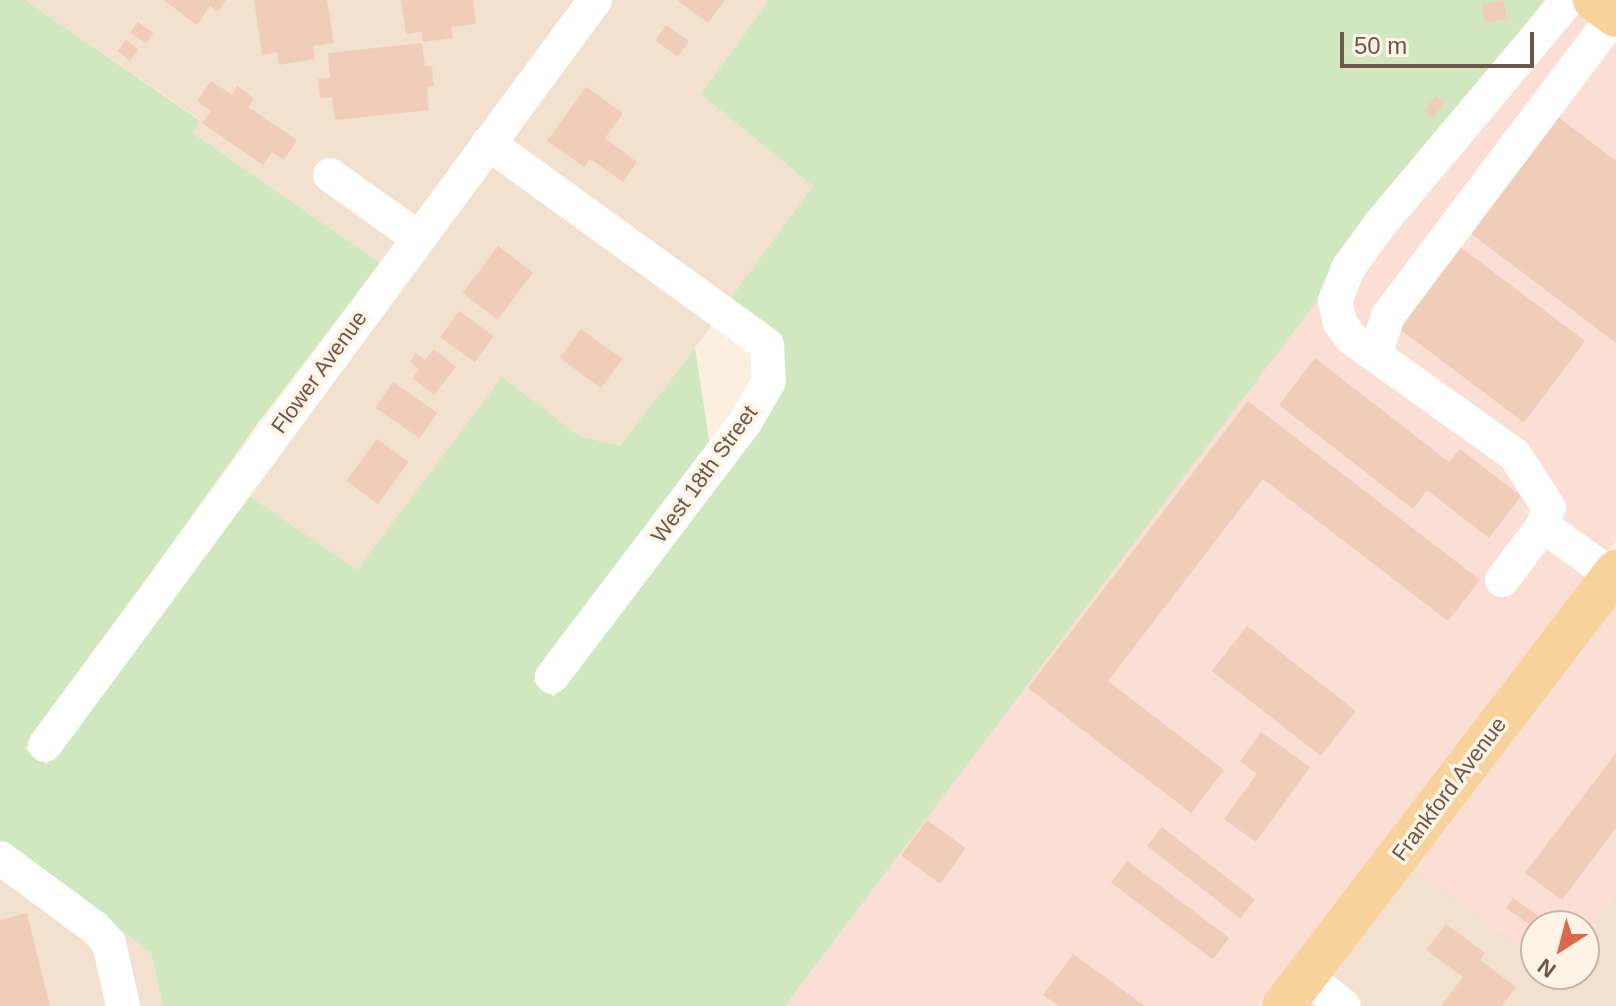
<!DOCTYPE html>
<style>
body{margin:0}
#map{position:relative;width:1616px;height:1006px;overflow:hidden;background:#fbf0e0;font-family:Helvetica,sans-serif}
div>[style]{position:absolute}
.residential>*{inset:0;background:#f2e1cf}
.commercial>*{inset:0;background:#fbdfd4}
.green>*{inset:0;background:#d0e7c0}
.building>*{inset:0;background:#efcdb9;transform-origin:0 0}
.minor>*{height:34px;margin:-17px;padding:0 17px;transform-origin:17px;border-radius:17px;background:#fff}
.major>*{height:42px;margin:-21px;padding:0 21px;transform-origin:21px;border-radius:21px;background:#f7d39b}
span{translate:-50% -50%;white-space:nowrap;text-align:center;line-height:1.15;-webkit-text-stroke:7px #fef4e6;paint-order:stroke}
.street-label{font-size:22px;color:#705649}
.north{position:absolute;left:1520px;top:910px;width:80px;height:80px;box-sizing:border-box;background:#fef4e6;border:2px solid #c5b5a7;border-radius:50%;rotate:216deg;font-size:22px;font-weight:700;line-height:32px;text-align:center;color:#705649}
.north::after{content:'';display:block;margin:auto;width:28px;height:36px;background:#e0684a;clip-path:polygon(50% 0,100% 100%,50% 72%,0 100%)}
.scale{position:absolute;left:1340px;top:32px;width:194px;height:36px;box-sizing:border-box;border:4px solid #705649;border-top:0;padding-left:10px;font-size:24px;line-height:28px;white-space:nowrap;color:#705649;-webkit-text-stroke:6px #fef4e6;paint-order:stroke}
</style>
<div id="map">
<div class="residential">
<i style="clip-path:polygon(25px 0,579px 0,380px 263px,192px 132px,199px 119px)"></i>
<i style="clip-path:polygon(612px 0,769px 0,701px 94px,813px 186px,730px 299px,508px 139px)"></i>
<i style="clip-path:polygon(490px 163px,713px 324px,620px 446px,579px 436px,503px 378px,357px 571px,246px 494px)"></i>
<i style="clip-path:polygon(0 841px,151px 953px,163px 1006px,0 1006px)"></i>
<i style="clip-path:polygon(1414px 869px,1536px 959px,1536px 974px,1584px 974px,1584px 937px,1616px 895px,1616px 1006px,1306px 1006px)"></i>
</div>
<div class="commercial">
<i style="clip-path:polygon(1544px 0,1569px 0,1616px 35px,1616px 540px,1258px 1006px,785px 1006px)"></i>
<i style="clip-path:polygon(1616px 603px,1616px 895px,1584px 937px,1584px 926px,1536px 926px,1536px 959px,1414px 869px)"></i>
</div>
<div class="green">
<i style="clip-path:polygon(0 0,25px 0,199px 120px,193px 133px,380px 263px,258px 423px,25px 749px,46px 764px,246px 494px,357px 570px,502px 377px,579px 436px,620px 446px,695px 348px,710px 446px,533px 681px,554px 697px,756px 429px,780px 387px,730px 299px,813px 186px,701px 94px,769px 0,1544px 0,785px 1006px,163px 1006px,151px 953px,0 841px)"></i>
</div>
<div class="building">
<i style="clip-path:polygon(163px 0,226px 0,218px 11px,210px 6px,197px 25px)"></i>
<i style="clip-path:polygon(254px 0,327px 0,334px 43px,313px 46px,315px 59px,279px 65px,277px 52px,262px 55px)"></i>
<i style="clip-path:polygon(401px 0,473px 0,476px 24px,451px 27px,453px 38px,423px 42px,421px 32px,406px 34px)"></i>
<i style="clip-path:polygon(677px 0,725px 0,708px 23px)"></i>
<i style="left:1503px;top:0;width:19px;height:22px;rotate:78deg"></i>
<i style="left:138px;top:22px;width:19px;height:13px;rotate:36deg"></i>
<i style="left:666px;top:25px;width:28px;height:19px;rotate:35deg"></i>
<i style="left:126px;top:40px;width:16px;height:14px;rotate:38deg"></i>
<i style="clip-path:polygon(422px 43px,425px 66px,432px 66px,434px 86px,427px 87px,429px 110px,335px 120px,332px 97px,320px 98px,318px 79px,330px 78px,328px 53px)"></i>
<i style="clip-path:polygon(211px 81px,232px 95px,237px 86px,254px 98px,248px 107px,297px 140px,284px 160px,272px 152px,263px 165px,202px 123px,211px 111px,197px 101px)"></i>
<i style="clip-path:polygon(586px 87px,623px 113px,605px 138px,637px 162px,623px 182px,590px 159px,584px 167px,547px 141px)"></i>
<i style="left:1435px;top:96px;width:11px;height:19px;rotate:34deg"></i>
<i style="clip-path:polygon(1553px 113px,1616px 161px,1616px 343px,1465px 229px)"></i>
<i style="left:1451px;top:240px;width:168px;height:102px;rotate:37deg"></i>
<i style="left:498px;top:246px;width:44px;height:59px;rotate:37deg"></i>
<i style="left:459px;top:311px;width:43px;height:32px;rotate:36deg"></i>
<i style="left:581px;top:329px;width:51px;height:36px;rotate:36deg"></i>
<i style="clip-path:polygon(434px 349px,456px 367px,434px 395px,412px 378px,419px 369px,410px 362px,416px 353px,425px 360px)"></i>
<i style="clip-path:polygon(1315px 358px,1449px 462px,1460px 449px,1521px 496px,1489px 538px,1427px 490px,1413px 509px,1279px 405px)"></i>
<i style="left:393px;top:382px;width:54px;height:31px;rotate:35deg"></i>
<i style="clip-path:polygon(1248px 401px,1480px 580px,1448px 621px,1263px 479px,1108px 681px,1224px 770px,1191px 813px,1028px 688px)"></i>
<i style="left:377px;top:439px;width:39px;height:52px;rotate:36deg"></i>
<i style="left:1247px;top:626px;width:138px;height:57px;rotate:38deg"></i>
<i style="clip-path:polygon(1261px 732px,1310px 767px,1256px 842px,1224px 819px,1257px 774px,1240px 761px)"></i>
<i style="clip-path:polygon(1616px 753px,1616px 828px,1562px 900px,1525px 873px)"></i>
<i style="left:927px;top:820px;width:48px;height:44px;rotate:36deg"></i>
<i style="left:1162px;top:827px;width:118px;height:24px;rotate:38deg"></i>
<i style="left:1127px;top:861px;width:128px;height:27px;rotate:37deg"></i>
<i style="clip-path:polygon(1513px 898px,1546px 921px,1543px 926px,1536px 926px,1536px 929px,1506px 908px)"></i>
<i style="clip-path:polygon(27px 913px,50px 1006px,0 1006px,0 920px)"></i>
<i style="clip-path:polygon(1446px 924px,1485px 953px,1480px 960px,1516px 987px,1502px 1006px,1441px 1006px,1463px 977px,1426px 950px)"></i>
<i style="clip-path:polygon(1073px 954px,1145px 1006px,1059px 1006px,1043px 995px)"></i>
</div>
<div class="minor">
<i style="left:488px;top:143px;width:344px;rotate:35.9deg"></i>
<i style="left:767px;top:345px;width:36px;rotate:87deg"></i>
<i style="left:769px;top:381px;width:46px;rotate:119.9deg"></i>
<i style="left:746px;top:421px;width:321px;rotate:127.2deg"></i>
<i style="left:330px;top:175px;width:108px;rotate:35.6deg"></i>
<i style="left:1375px;top:355px;width:41px;rotate:-71.6deg"></i>
<i style="left:1388px;top:316px;width:377px;rotate:-53deg"></i>
<i style="left:1543px;top:526px;width:19px;rotate:-72deg"></i>
<i style="left:1549px;top:508px;width:63px;rotate:-122.7deg"></i>
<i style="left:1515px;top:455px;width:201px;rotate:-144.5deg"></i>
<i style="left:1351px;top:338px;width:19px;rotate:-126deg"></i>
<i style="left:1340px;top:323px;width:23px;rotate:-103deg"></i>
<i style="left:1335px;top:301px;width:35px;rotate:-68deg"></i>
<i style="left:1348px;top:268px;width:56px;rotate:-53.7deg"></i>
<i style="left:1381px;top:223px;width:291px;rotate:-50deg"></i>
<i style="left:1502px;top:580px;width:68px;rotate:-52.8deg"></i>
<i style="left:1543px;top:526px;width:86px;rotate:35.5deg"></i>
<i style="left:45px;top:745px;width:926px;rotate:-53.56deg"></i>
<i style="left:0;top:858px;width:117px;rotate:36.3deg"></i>
<i style="left:94px;top:927px;width:22px;rotate:47deg"></i>
<i style="left:109px;top:943px;width:65px;rotate:77.5deg"></i>
<i style="left:1306px;top:976px;width:48px;rotate:38.3deg"></i>
</div>
<div class="major">
<i style="left:1594px;top:0;width:27px;rotate:36deg"></i>
<i style="left:1283px;top:1006px;width:548px;rotate:-52.57deg"></i>
</div>
<div class="street-label">
<span style="left:319px;top:372px;rotate:-54deg">Flower Avenue</span>
<span style="left:704px;top:474px;rotate:-54deg">West 18th Street</span>
<span style="left:1449px;top:789px;rotate:-53deg">Frankford Avenue</span>
</div>
<div class="north">N</div>
<div class="scale">50 m</div>
</div>
